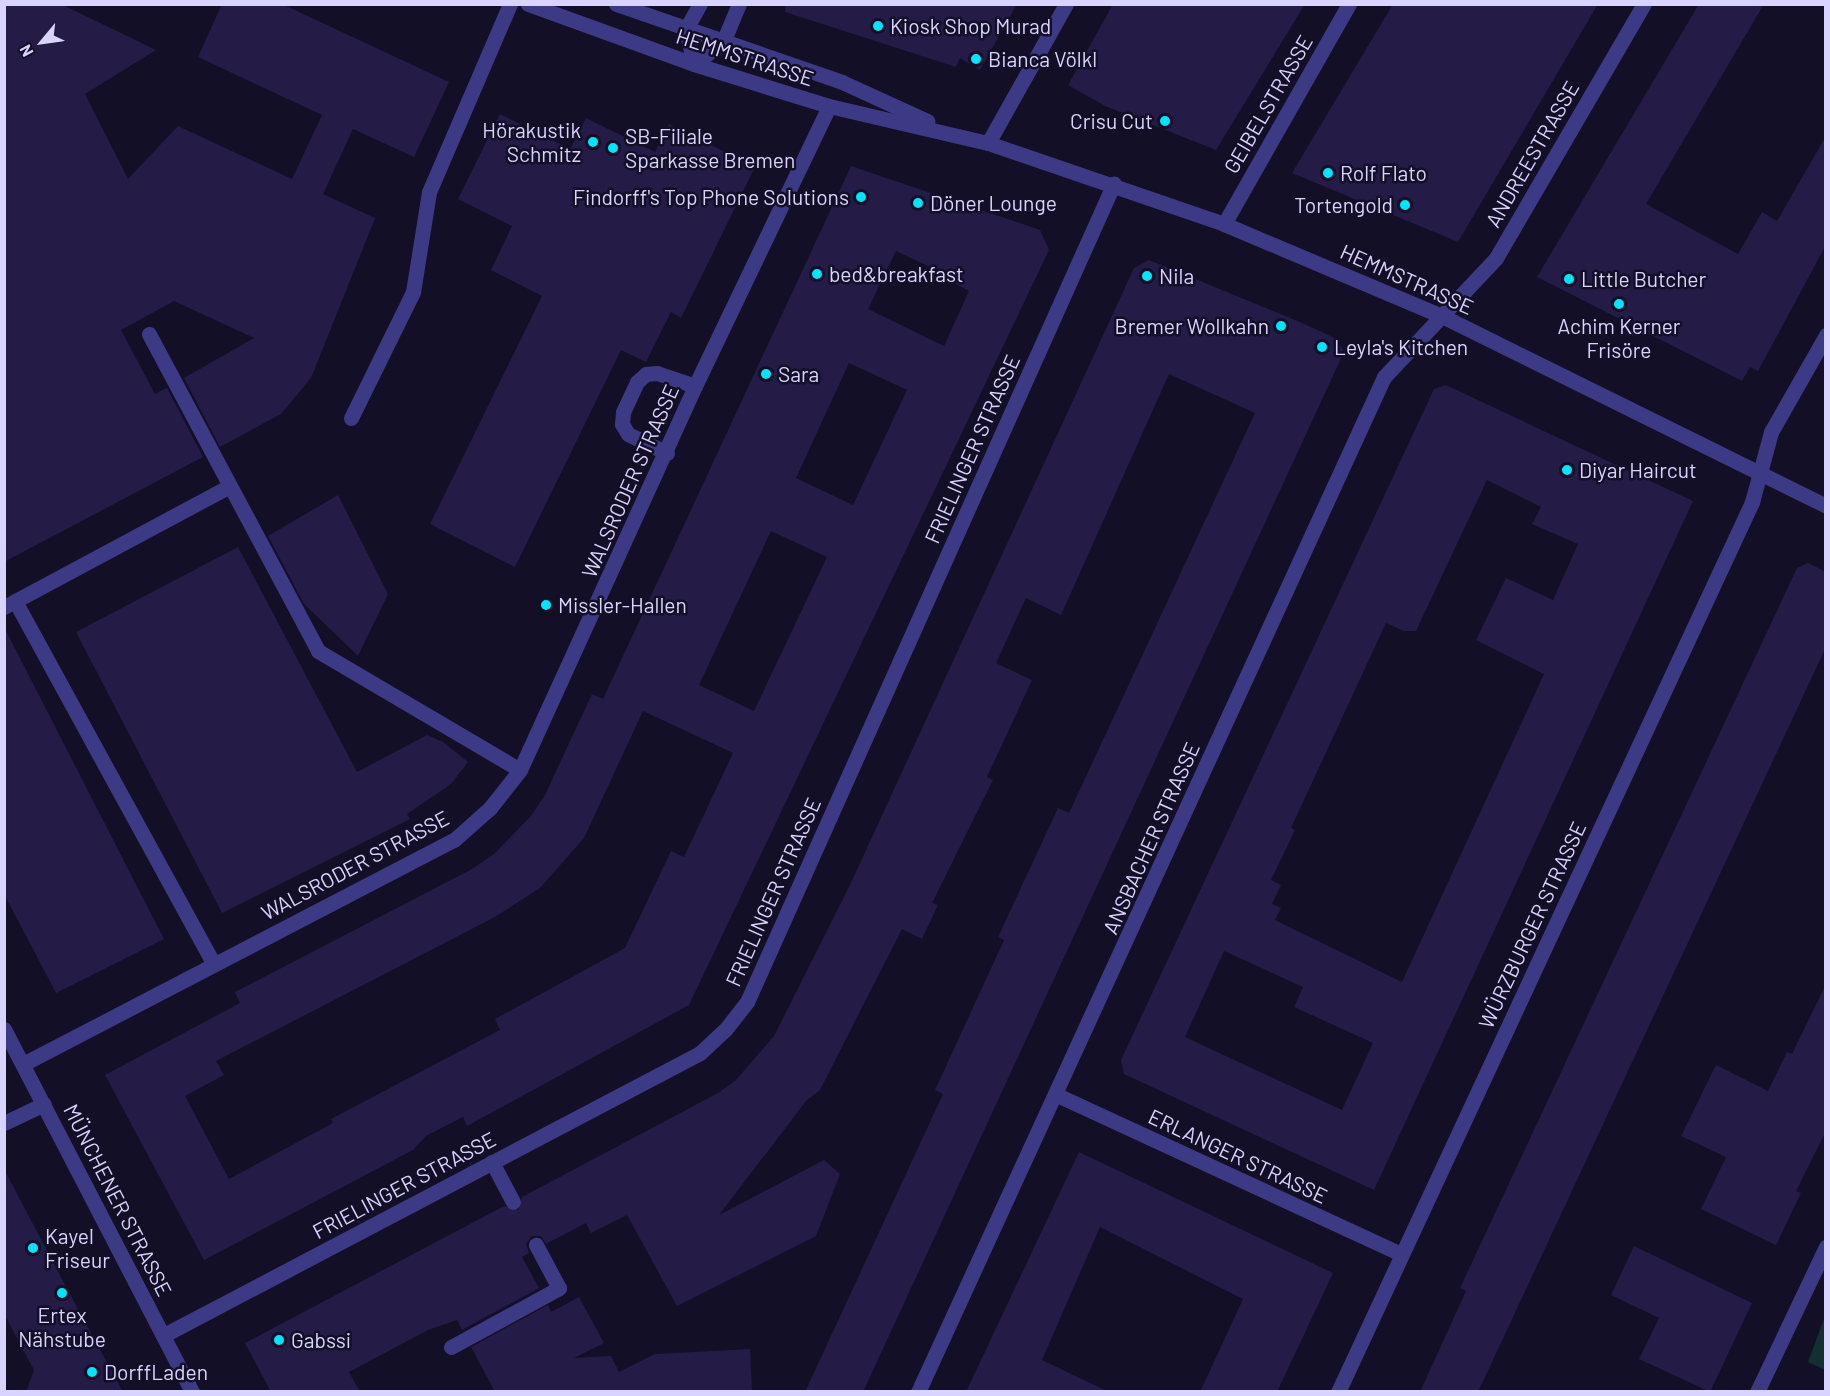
<!DOCTYPE html>
<meta charset="utf-8">
<style>
body{margin:0}
#map{position:relative;width:1830px;height:1396px;overflow:hidden;background:#130f26;font-family:Barlow,sans-serif}
div>[style]{position:absolute}
.green>*{inset:0;background:#12302f}
.building>*{inset:0;background:#241b47}
.service>*{height:15px;margin:-7.5px;padding:0 7.5px;transform-origin:7.5px;border-radius:7.5px;background:#3d3a85}
.minor>*{height:15px;margin:-7.5px;padding:0 7.5px;transform-origin:7.5px;border-radius:7.5px;background:#3d3a85}
.tertiary>*{height:15px;margin:-7.5px;padding:0 7.5px;transform-origin:7.5px;border-radius:7.5px;background:#3d3a85}
.dots>*{width:16px;height:16px;translate:-50% -50%;box-sizing:border-box;border:3px solid #130f26;border-radius:50%}
span{translate:-50% -50%;white-space:nowrap;text-align:center;line-height:1.15;-webkit-text-stroke:5px #130f26;paint-order:stroke}
.poi-label{font-size:21px;color:#d9d4ff}
.left{translate:0 -50%;text-align:left}
.right{translate:-100% -50%;text-align:right}
.street-label{font-size:21px;color:#d9d4ff}
.frame{position:absolute;inset:0;border:6px solid #d9d4ff;pointer-events:none}
.north{position:absolute;left:12px;top:12px;width:60px;height:60px;-webkit-text-stroke:4px #130f26;paint-order:stroke;rotate:241deg;font-size:16px;font-weight:700;line-height:24px;text-align:center;color:#d9d4ff}
.north::after{content:'';display:block;margin:auto;width:21px;height:27px;background:#d9d4ff;clip-path:polygon(50% 0,100% 100%,50% 72%,0 100%)}
</style>
<div id="map">
<div class="green">
<i style="clip-path:polygon(1825px 1316px,1825px 1370px,1808px 1362px)"></i>
</div>
<div class="building">
<i style="clip-path:polygon(4px 4px,61px 4px,156px 50px,85px 94px,128px 179px,178px 126px,292px 179px,322px 115px,198px 57px,222px 4px,282px 4px,449px 82px,414px 157px,353px 129px,323px 194px,375px 218px,311px 378px,281px 414px,220px 447px,184px 378px,254px 338px,174px 301px,121px 330px,155px 394px,167px 388px,203px 457px,4px 562px)"></i>
<i style="clip-path:polygon(786px 4px,1017px 4px,980px 70px,960px 58px,956px 67px,785px 12px)"></i>
<i style="clip-path:polygon(1113px 4px,1305px 4px,1216px 150px,1105px 106px,1068px 85px)"></i>
<i style="clip-path:polygon(1393px 4px,1598px 4px,1458px 242px,1292px 173px)"></i>
<i style="clip-path:polygon(1699px 4px,1764px 4px,1646px 204px,1738px 254px,1762px 212px,1777px 221px,1826px 136px,1826px 245px,1758px 371px,1750px 367px,1742px 381px,1537px 277px)"></i>
<i style="clip-path:polygon(500px 114px,570px 149px,586px 118px,655px 152px,669px 124px,755px 167px,681px 318px,671px 312px,646px 362px,621px 350px,515px 567px,430px 524px,542px 296px,491px 270px,512px 226px,458px 199px)"></i>
<i style="clip-path:polygon(evenodd,851px 166px,1040px 230px,1049px 250px,689px 1005px,467px 1126px,463px 1117px,426px 1136px,413px 1150px,204px 1260px,105px 1075px,240px 1003px,235px 992px,472px 869px,494px 854px,531px 816px,545px 795px,592px 694px,603px 699px,851px 166px,896px 251px,956px 279px,954px 283px,969px 291px,944px 346px,868px 309px,896px 251px,851px 166px,849px 363px,907px 390px,853px 505px,796px 478px,849px 363px,851px 166px,771px 531px,827px 557px,754px 711px,699px 685px,771px 531px,851px 166px,643px 711px,733px 753px,684px 857px,671px 851px,625px 948px,495px 1019px,500px 1030px,331px 1119px,333px 1123px,229px 1179px,185px 1096px,224px 1075px,216px 1061px,495px 917px,540px 888px,584px 838px,643px 711px)"></i>
<i style="clip-path:polygon(1149px 260px,1300px 322px,1337px 339px,1344px 352px,863px 1392px,805px 1392px,943px 1094px,935px 1090px,1004px 940px,998px 937px,1058px 808px,1069px 813px,1255px 413px,1169px 374px,1061px 615px,1026px 598px,996px 663px,1032px 680px,987px 777px,993px 780px,932px 903px,938px 905px,922px 939px,902px 929px,820px 1090px,806px 1101px,719px 1215px,824px 1160px,840px 1174px,816px 1236px,677px 1306px,627px 1215px,591px 1233px,586px 1223px,546px 1244px,541px 1236px,532px 1236px,526px 1244px,529px 1253px,522px 1257px,539px 1288px,462px 1330px,457px 1320px,428px 1330px,349px 1372px,360px 1392px,271px 1392px,245px 1343px,504px 1206px,518px 1210px,522px 1197px,718px 1093px,736px 1080px,774px 1036px,849px 887px,1134px 268px)"></i>
<i style="clip-path:polygon(evenodd,1446px 385px,1693px 501px,1374px 1190px,1124px 1074px,1121px 1060px,1434px 389px,1446px 385px,1487px 480px,1541px 507px,1532px 524px,1578px 544px,1553px 600px,1506px 578px,1476px 640px,1544px 674px,1402px 982px,1275px 920px,1281px 908px,1272px 904px,1281px 885px,1271px 880px,1295px 830px,1291px 828px,1386px 623px,1404px 631px,1416px 631px,1487px 480px,1446px 385px,1224px 951px,1303px 987px,1294px 1007px,1373px 1043px,1342px 1110px,1185px 1037px,1224px 951px)"></i>
<i style="clip-path:polygon(338px 495px,388px 594px,358px 656px,304px 604px,268px 536px)"></i>
<i style="clip-path:polygon(238px 547px,357px 772px,427px 735px,443px 742px,468px 762px,451px 784px,407px 814px,410px 819px,222px 913px,76px 632px)"></i>
<i style="clip-path:polygon(1808px 563px,1826px 572px,1826px 647px,1478px 1392px,1420px 1392px,1466px 1291px,1460px 1288px,1797px 568px)"></i>
<i style="clip-path:polygon(4px 627px,164px 939px,56px 993px,4px 894px)"></i>
<i style="clip-path:polygon(1826px 984px,1826px 1131px,1796px 1191px,1801px 1193px,1776px 1245px,1701px 1209px,1726px 1157px,1681px 1136px,1716px 1065px,1768px 1091px,1787px 1052px,1792px 1054px)"></i>
<i style="clip-path:polygon(1079px 1152px,1333px 1273px,1277px 1392px,1200px 1392px,1243px 1299px,1100px 1227px,1042px 1360px,1109px 1392px,966px 1392px)"></i>
<i style="clip-path:polygon(4px 1169px,72px 1298px,123px 1392px,26px 1392px,34px 1370px,4px 1314px)"></i>
<i style="clip-path:polygon(1634px 1246px,1752px 1303px,1710px 1392px,1639px 1359px,1659px 1318px,1611px 1295px)"></i>
<i style="clip-path:polygon(579px 1297px,604px 1343px,574px 1358px,611px 1356px,619px 1372px,655px 1354px,750px 1349px,752px 1392px,495px 1392px,471px 1347px,548px 1305px,551px 1312px)"></i>
</div>
<div class="service">
<i style="left:149px;top:334px;width:359px;rotate:61.9deg"></i>
<i style="left:318px;top:651px;width:234px;rotate:30.5deg"></i>
<i style="left:351px;top:418px;width:140px;rotate:-63.8deg"></i>
<i style="left:413px;top:292px;width:101px;rotate:-80.9deg"></i>
<i style="left:429px;top:192px;width:205px;rotate:-66.7deg"></i>
<i style="left:667px;top:453px;width:43px;rotate:-154deg"></i>
<i style="left:628px;top:434px;width:12px;rotate:-121deg"></i>
<i style="left:622px;top:424px;width:12px;rotate:-85deg"></i>
<i style="left:623px;top:412px;width:33px;rotate:-65deg"></i>
<i style="left:637px;top:382px;width:12px;rotate:-42deg"></i>
<i style="left:646px;top:374px;width:11px;rotate:-5deg"></i>
<i style="left:657px;top:373px;width:40px;rotate:18.9deg"></i>
<i style="left:15px;top:601px;width:414px;rotate:61.3deg"></i>
<i style="left:4px;top:607px;width:256px;rotate:-28.2deg"></i>
<i style="left:492px;top:1162px;width:45px;rotate:62.3deg"></i>
<i style="left:451px;top:1347px;width:123px;rotate:-28.6deg"></i>
<i style="left:559px;top:1288px;width:49px;rotate:-118.1deg"></i>
</div>
<div class="minor">
<i style="left:988px;top:143px;width:159px;rotate:-60.7deg"></i>
<i style="left:1224px;top:224px;width:253px;rotate:-60.4deg"></i>
<i style="left:23px;top:1064px;width:486px;rotate:-27.5deg"></i>
<i style="left:454px;top:840px;width:48px;rotate:-41.6deg"></i>
<i style="left:490px;top:808px;width:48px;rotate:-51.7deg"></i>
<i style="left:520px;top:770px;width:422px;rotate:-65.5deg"></i>
<i style="left:695px;top:386px;width:310px;rotate:-64.4deg"></i>
<i style="left:1057px;top:1095px;width:379px;rotate:24.8deg"></i>
<i style="left:4px;top:1123px;width:44px;rotate:-25.4deg"></i>
<i style="left:164px;top:1335px;width:606px;rotate:-27.75deg"></i>
<i style="left:700px;top:1053px;width:34px;rotate:-43deg"></i>
<i style="left:725px;top:1030px;width:36px;rotate:-52deg"></i>
<i style="left:747px;top:1002px;width:897px;rotate:-65.86deg"></i>
<i style="left:918px;top:1392px;width:1117px;rotate:-65.34deg"></i>
<i style="left:1384px;top:377px;width:163px;rotate:-46.7deg"></i>
<i style="left:1496px;top:258px;width:294px;rotate:-59.8deg"></i>
<i style="left:1338px;top:1392px;width:982px;rotate:-65.05deg"></i>
<i style="left:1752px;top:502px;width:73px;rotate:-74.8deg"></i>
<i style="left:1771px;top:432px;width:112px;rotate:-60.4deg"></i>
<i style="left:1757px;top:1392px;width:161px;rotate:-64.6deg"></i>
</div>
<div class="tertiary">
<i style="left:528px;top:4px;width:177px;rotate:19.9deg"></i>
<i style="left:694px;top:64px;width:141px;rotate:17.3deg"></i>
<i style="left:829px;top:106px;width:163px;rotate:13.1deg"></i>
<i style="left:988px;top:143px;width:250px;rotate:18.9deg"></i>
<i style="left:1224px;top:224px;width:237px;rotate:22.9deg"></i>
<i style="left:1442px;top:316px;width:428px;rotate:26.3deg"></i>
<i style="left:616px;top:4px;width:239px;rotate:19deg"></i>
<i style="left:842px;top:82px;width:94px;rotate:24.6deg"></i>
<i style="left:694px;top:64px;width:36px;rotate:-37deg"></i>
<i style="left:723px;top:42px;width:41px;rotate:-67.2deg"></i>
<i style="left:694px;top:64px;width:36px;rotate:-103deg"></i>
<i style="left:686px;top:29px;width:29px;rotate:-61deg"></i>
<i style="left:4px;top:1029px;width:409px;rotate:62.6deg"></i>
</div>
<div class="dots">
<i style="left:878px;top:26px;background:#00e5ff"></i>
<i style="left:976px;top:59px;background:#00e5ff"></i>
<i style="left:1165px;top:121px;background:#00e5ff"></i>
<i style="left:593px;top:142px;background:#00e5ff"></i>
<i style="left:613px;top:148px;background:#00e5ff"></i>
<i style="left:1328px;top:173px;background:#00e5ff"></i>
<i style="left:861px;top:197px;background:#00e5ff"></i>
<i style="left:918px;top:203px;background:#00e5ff"></i>
<i style="left:1405px;top:205px;background:#00e5ff"></i>
<i style="left:817px;top:274px;background:#00e5ff"></i>
<i style="left:1147px;top:276px;background:#00e5ff"></i>
<i style="left:1569px;top:279px;background:#00e5ff"></i>
<i style="left:1619px;top:304px;background:#00e5ff"></i>
<i style="left:1281px;top:326px;background:#00e5ff"></i>
<i style="left:1322px;top:347px;background:#00e5ff"></i>
<i style="left:766px;top:374px;background:#00e5ff"></i>
<i style="left:1567px;top:470px;background:#00e5ff"></i>
<i style="left:546px;top:605px;background:#00e5ff"></i>
<i style="left:33px;top:1248px;background:#00e5ff"></i>
<i style="left:62px;top:1293px;background:#00e5ff"></i>
<i style="left:279px;top:1340px;background:#00e5ff"></i>
<i style="left:92px;top:1372px;background:#00e5ff"></i>
</div>
<div class="poi-label">
<span class="left" style="left:890px;top:26px">Kiosk Shop Murad</span>
<span class="left" style="left:988px;top:59px">Bianca Völkl</span>
<span class="right" style="left:1153px;top:121px">Crisu Cut</span>
<span class="right" style="left:581px;top:142px">Hörakustik<br>Schmitz</span>
<span class="left" style="left:625px;top:148px">SB-Filiale<br>Sparkasse Bremen</span>
<span class="left" style="left:1340px;top:173px">Rolf Flato</span>
<span class="right" style="left:849px;top:197px">Findorff's Top Phone Solutions</span>
<span class="left" style="left:930px;top:203px">Döner Lounge</span>
<span class="right" style="left:1393px;top:205px">Tortengold</span>
<span class="left" style="left:829px;top:274px">bed&amp;breakfast</span>
<span class="left" style="left:1159px;top:276px">Nila</span>
<span class="left" style="left:1581px;top:279px">Little Butcher</span>
<span class="right" style="left:1269px;top:326px">Bremer Wollkahn</span>
<span style="left:1619px;top:338px">Achim Kerner<br>Frisöre</span>
<span class="left" style="left:1334px;top:347px">Leyla's Kitchen</span>
<span class="left" style="left:778px;top:374px">Sara</span>
<span class="left" style="left:1579px;top:470px">Diyar Haircut</span>
<span class="left" style="left:558px;top:605px">Missler-Hallen</span>
<span class="left" style="left:45px;top:1248px">Kayel<br>Friseur</span>
<span style="left:62px;top:1327px">Ertex<br>Nähstube</span>
<span class="left" style="left:291px;top:1340px">Gabssi</span>
<span class="left" style="left:104px;top:1372px">DorffLaden</span>
</div>
<div class="street-label">
<span style="left:745px;top:57px;rotate:18deg">HEMMSTRASSE</span>
<span style="left:1268px;top:104px;rotate:-60deg">GEIBELSTRASSE</span>
<span style="left:1532px;top:154px;rotate:-60deg">ANDREESTRASSE</span>
<span style="left:1407px;top:279px;rotate:24deg">HEMMSTRASSE</span>
<span style="left:972px;top:449px;rotate:-66deg">FRIELINGER STRASSE</span>
<span style="left:630px;top:481px;rotate:-66deg">WALSRODER STRASSE</span>
<span style="left:1151px;top:838px;rotate:-66deg">ANSBACHER STRASSE</span>
<span style="left:355px;top:865px;rotate:-28deg">WALSRODER STRASSE</span>
<span style="left:773px;top:892px;rotate:-66deg">FRIELINGER STRASSE</span>
<span style="left:1532px;top:925px;rotate:-65deg">WÜRZBURGER STRASSE</span>
<span style="left:1238px;top:1156px;rotate:25deg">ERLANGER STRASSE</span>
<span style="left:404px;top:1185px;rotate:-28deg">FRIELINGER STRASSE</span>
<span style="left:118px;top:1200px;rotate:63deg">MÜNCHENER STRASSE</span>
</div>
<div class="frame"></div>
<div class="north">N</div>
</div>
